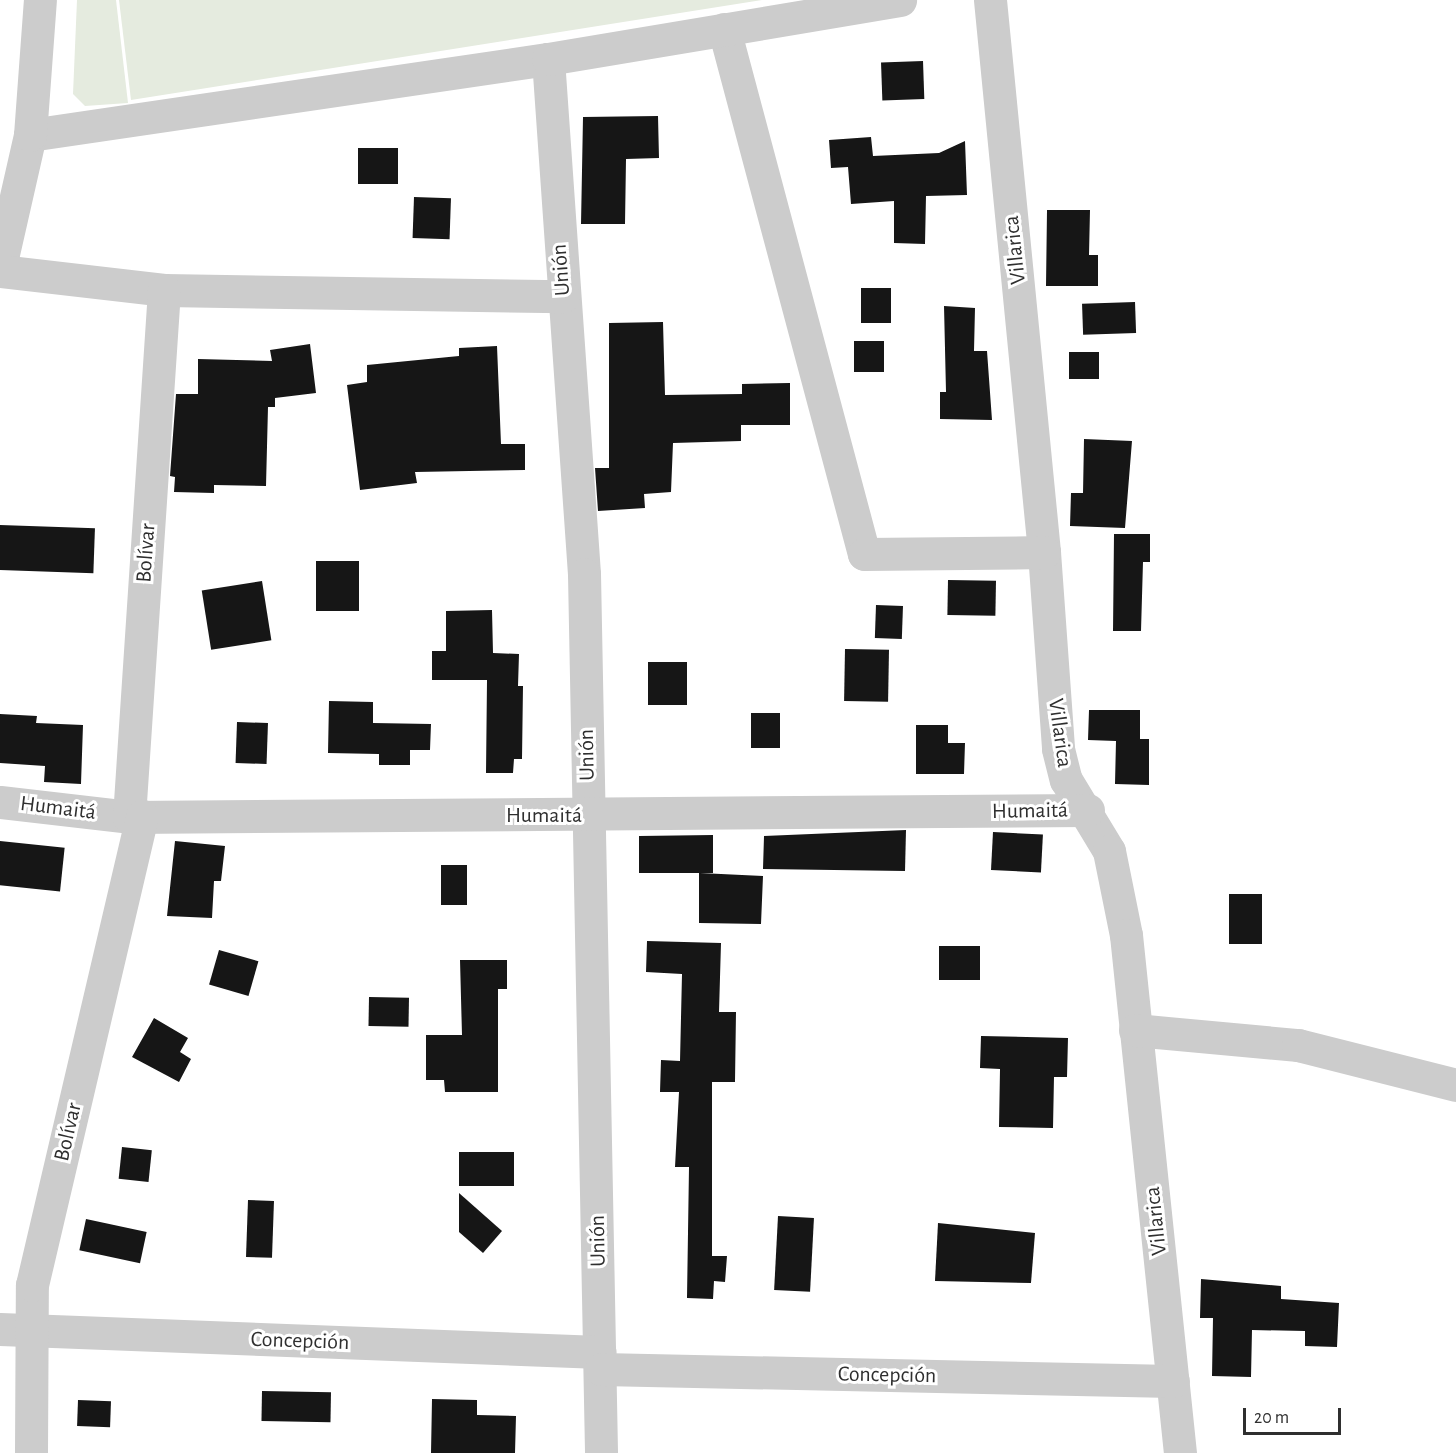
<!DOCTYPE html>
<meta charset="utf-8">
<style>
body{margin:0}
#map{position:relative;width:1456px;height:1453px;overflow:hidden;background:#fff;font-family:"Alegreya Sans",sans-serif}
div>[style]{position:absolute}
.green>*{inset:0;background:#e5ebdf}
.building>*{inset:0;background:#161616;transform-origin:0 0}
.minor>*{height:33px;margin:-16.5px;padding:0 16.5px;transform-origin:16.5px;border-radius:16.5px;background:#ccc}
span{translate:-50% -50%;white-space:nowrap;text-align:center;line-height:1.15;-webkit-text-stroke:6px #fff;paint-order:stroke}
.street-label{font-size:22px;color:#2f2f2f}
.scale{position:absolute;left:1243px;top:1408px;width:98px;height:27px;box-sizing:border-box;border:3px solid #2f2f2f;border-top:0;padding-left:8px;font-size:18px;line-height:21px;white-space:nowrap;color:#2f2f2f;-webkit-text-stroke:4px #fff;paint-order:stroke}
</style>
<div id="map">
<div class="green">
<i style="clip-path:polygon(77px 0,116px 0,128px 103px,85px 106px,73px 94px)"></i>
<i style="clip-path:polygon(119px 0,762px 0,131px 100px)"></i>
</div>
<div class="building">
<i style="left:923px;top:61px;width:38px;height:42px;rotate:88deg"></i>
<i style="clip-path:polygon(658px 116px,659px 158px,626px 159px,625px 224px,581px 224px,583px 117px)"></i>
<i style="clip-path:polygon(871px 137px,873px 156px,939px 153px,965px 141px,967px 195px,926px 196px,925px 244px,894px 243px,894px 201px,851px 204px,848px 167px,831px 168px,829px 140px)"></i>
<i style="left:358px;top:148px;width:40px;height:36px"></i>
<i style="left:414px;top:197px;width:37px;height:41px;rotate:2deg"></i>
<i style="clip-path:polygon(1047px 210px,1090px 210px,1089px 255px,1098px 255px,1098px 286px,1046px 286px)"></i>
<i style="left:861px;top:288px;width:30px;height:35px"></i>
<i style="left:1135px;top:302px;width:31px;height:53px;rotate:88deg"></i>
<i style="clip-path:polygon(944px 306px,975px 308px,974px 351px,987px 351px,992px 420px,940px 419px,940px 392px,946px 392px)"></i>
<i style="clip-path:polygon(663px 322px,665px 395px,742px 394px,742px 384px,790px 383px,790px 425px,741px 425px,741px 441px,673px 443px,671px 492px,644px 494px,645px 508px,598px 511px,595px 468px,609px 468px,609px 323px)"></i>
<i style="left:854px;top:341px;width:30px;height:31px"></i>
<i style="clip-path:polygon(310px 344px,316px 393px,275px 398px,275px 407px,268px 407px,266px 486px,214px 485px,214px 493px,174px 492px,175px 477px,170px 476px,176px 394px,198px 394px,198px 359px,272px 361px,270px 350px)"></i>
<i style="clip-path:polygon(497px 346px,501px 444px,525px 444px,525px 470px,415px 472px,417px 483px,360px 490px,347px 385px,367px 382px,367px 365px,459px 356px,459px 348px)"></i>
<i style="left:1069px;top:352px;width:30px;height:27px"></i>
<i style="clip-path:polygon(1084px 439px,1132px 441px,1125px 528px,1070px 526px,1071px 493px,1083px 493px)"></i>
<i style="left:0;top:525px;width:95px;height:45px;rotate:2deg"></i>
<i style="clip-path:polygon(1114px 534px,1150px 534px,1150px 562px,1143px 562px,1141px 631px,1113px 631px)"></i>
<i style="left:316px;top:561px;width:43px;height:50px"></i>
<i style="left:948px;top:580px;width:48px;height:35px;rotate:1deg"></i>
<i style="left:262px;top:581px;width:60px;height:61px;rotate:81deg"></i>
<i style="left:876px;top:605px;width:27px;height:33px;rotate:2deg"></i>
<i style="clip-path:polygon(492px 610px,493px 653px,519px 654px,518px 686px,523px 686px,522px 759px,514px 759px,513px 773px,486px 773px,487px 680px,432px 680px,432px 651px,446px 651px,446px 611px)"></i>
<i style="left:845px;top:649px;width:44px;height:52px;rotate:1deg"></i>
<i style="left:648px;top:662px;width:39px;height:43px"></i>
<i style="clip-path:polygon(329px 701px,373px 702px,373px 723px,431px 724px,430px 750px,410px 750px,410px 765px,379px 765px,379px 754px,328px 753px)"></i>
<i style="clip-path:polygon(1089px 710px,1140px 710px,1140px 739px,1149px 739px,1149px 785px,1115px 784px,1116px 741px,1088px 740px)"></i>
<i style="left:751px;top:713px;width:29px;height:35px"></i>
<i style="clip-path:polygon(0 714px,37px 716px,36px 723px,83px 725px,81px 784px,44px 782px,45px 766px,0 763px)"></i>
<i style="left:237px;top:722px;width:31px;height:41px;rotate:2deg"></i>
<i style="clip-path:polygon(916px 725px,948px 725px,948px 743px,965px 743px,964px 774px,916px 774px)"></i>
<i style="clip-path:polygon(906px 830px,905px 871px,763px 869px,764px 836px)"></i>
<i style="left:993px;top:832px;width:50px;height:38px;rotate:3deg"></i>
<i style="clip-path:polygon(713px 835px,713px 873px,700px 873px,763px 876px,761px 924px,699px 923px,699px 873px,639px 873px,639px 836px)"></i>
<i style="left:0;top:841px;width:65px;height:44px;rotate:6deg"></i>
<i style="clip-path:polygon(175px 841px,225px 846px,221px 881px,214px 881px,212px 918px,167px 916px)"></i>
<i style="left:441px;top:865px;width:26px;height:40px"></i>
<i style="left:1229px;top:894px;width:33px;height:50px"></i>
<i style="clip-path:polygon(647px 941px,721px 943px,719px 1012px,736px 1012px,735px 1082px,712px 1082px,712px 1256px,727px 1256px,725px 1282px,714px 1281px,713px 1299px,687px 1298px,689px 1167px,675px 1167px,679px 1092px,660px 1092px,661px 1060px,680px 1061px,682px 974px,646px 972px)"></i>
<i style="left:980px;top:946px;width:34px;height:41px;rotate:90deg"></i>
<i style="left:219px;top:950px;width:41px;height:36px;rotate:16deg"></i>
<i style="clip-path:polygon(460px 960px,507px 960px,507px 989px,498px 989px,498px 1092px,445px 1092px,444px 1080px,426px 1080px,426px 1035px,462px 1035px)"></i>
<i style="left:369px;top:997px;width:40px;height:29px;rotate:1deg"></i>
<i style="clip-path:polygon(154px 1018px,188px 1038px,180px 1052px,191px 1059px,179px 1082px,132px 1057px)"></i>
<i style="clip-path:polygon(981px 1036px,1068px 1038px,1067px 1077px,1054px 1077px,1053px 1128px,999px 1127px,1000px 1069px,980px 1068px)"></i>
<i style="left:122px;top:1147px;width:30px;height:32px;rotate:6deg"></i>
<i style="left:459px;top:1152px;width:55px;height:34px"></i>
<i style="clip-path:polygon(459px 1193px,502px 1231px,483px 1253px,459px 1232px)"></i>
<i style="left:248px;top:1200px;width:26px;height:57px;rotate:2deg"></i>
<i style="left:778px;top:1216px;width:36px;height:74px;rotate:3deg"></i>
<i style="left:86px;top:1219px;width:62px;height:32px;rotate:12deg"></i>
<i style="clip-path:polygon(938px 1223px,1035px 1233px,1031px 1283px,935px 1281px)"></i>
<i style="clip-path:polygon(1201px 1279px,1281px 1286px,1281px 1299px,1339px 1303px,1337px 1347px,1305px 1346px,1305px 1331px,1252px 1330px,1251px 1377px,1212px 1376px,1213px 1318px,1200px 1318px)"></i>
<i style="left:262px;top:1391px;width:69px;height:30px;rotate:1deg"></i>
<i style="clip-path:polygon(432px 1399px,477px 1400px,477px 1415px,516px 1416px,515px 1453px,431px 1453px)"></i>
<i style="left:78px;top:1400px;width:33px;height:26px;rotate:2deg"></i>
</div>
<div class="minor">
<i style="left:990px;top:0;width:555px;rotate:84.41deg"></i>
<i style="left:1044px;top:552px;width:197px;rotate:85.9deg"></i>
<i style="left:1058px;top:749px;width:32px;rotate:76deg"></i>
<i style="left:1066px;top:780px;width:83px;rotate:58.8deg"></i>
<i style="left:1109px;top:851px;width:86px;rotate:78.6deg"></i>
<i style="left:1126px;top:935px;width:521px;rotate:84.05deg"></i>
<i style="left:724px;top:29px;width:543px;rotate:75.07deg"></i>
<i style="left:864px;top:554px;width:180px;rotate:-0.6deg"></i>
<i style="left:548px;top:59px;width:516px;rotate:86deg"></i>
<i style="left:584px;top:574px;width:879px;rotate:88.89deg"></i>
<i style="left:30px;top:135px;width:524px;rotate:-8.35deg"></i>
<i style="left:548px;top:59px;width:357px;rotate:-9.5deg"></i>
<i style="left:0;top:267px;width:135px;rotate:-77.2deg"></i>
<i style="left:30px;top:135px;width:135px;rotate:-85.8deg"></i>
<i style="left:0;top:271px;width:165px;rotate:6.6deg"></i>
<i style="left:164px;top:290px;width:399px;rotate:0.9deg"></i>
<i style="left:0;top:802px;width:130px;rotate:6.6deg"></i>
<i style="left:129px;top:817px;width:959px;rotate:-0.42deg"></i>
<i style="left:129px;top:817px;width:528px;rotate:-86.2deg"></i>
<i style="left:1135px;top:1030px;width:164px;rotate:5.3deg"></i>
<i style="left:1298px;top:1045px;width:163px;rotate:14.2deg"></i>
<i style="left:0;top:1329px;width:600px;rotate:2.2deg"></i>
<i style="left:601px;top:1369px;width:572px;rotate:1.2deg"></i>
<i style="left:31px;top:1453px;width:168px;rotate:-89.7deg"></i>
<i style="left:32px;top:1285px;width:482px;rotate:-76.8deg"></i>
</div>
<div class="street-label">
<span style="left:1015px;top:250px;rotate:-96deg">Villarica</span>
<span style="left:561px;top:270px;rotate:-94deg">Unión</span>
<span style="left:146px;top:553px;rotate:-86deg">Bolívar</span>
<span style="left:1060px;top:733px;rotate:82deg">Villarica</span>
<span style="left:587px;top:755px;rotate:-91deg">Unión</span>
<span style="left:58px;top:808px;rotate:7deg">Humaitá</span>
<span style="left:1030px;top:811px;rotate:-1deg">Humaitá</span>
<span style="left:544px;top:816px">Humaitá</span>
<span style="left:68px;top:1132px;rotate:-77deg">Bolívar</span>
<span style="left:1156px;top:1221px;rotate:-96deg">Villarica</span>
<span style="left:598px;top:1241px;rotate:-91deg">Unión</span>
<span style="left:300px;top:1341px;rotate:2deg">Concepción</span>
<span style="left:887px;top:1375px;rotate:1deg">Concepción</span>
</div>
<div class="scale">20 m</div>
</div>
